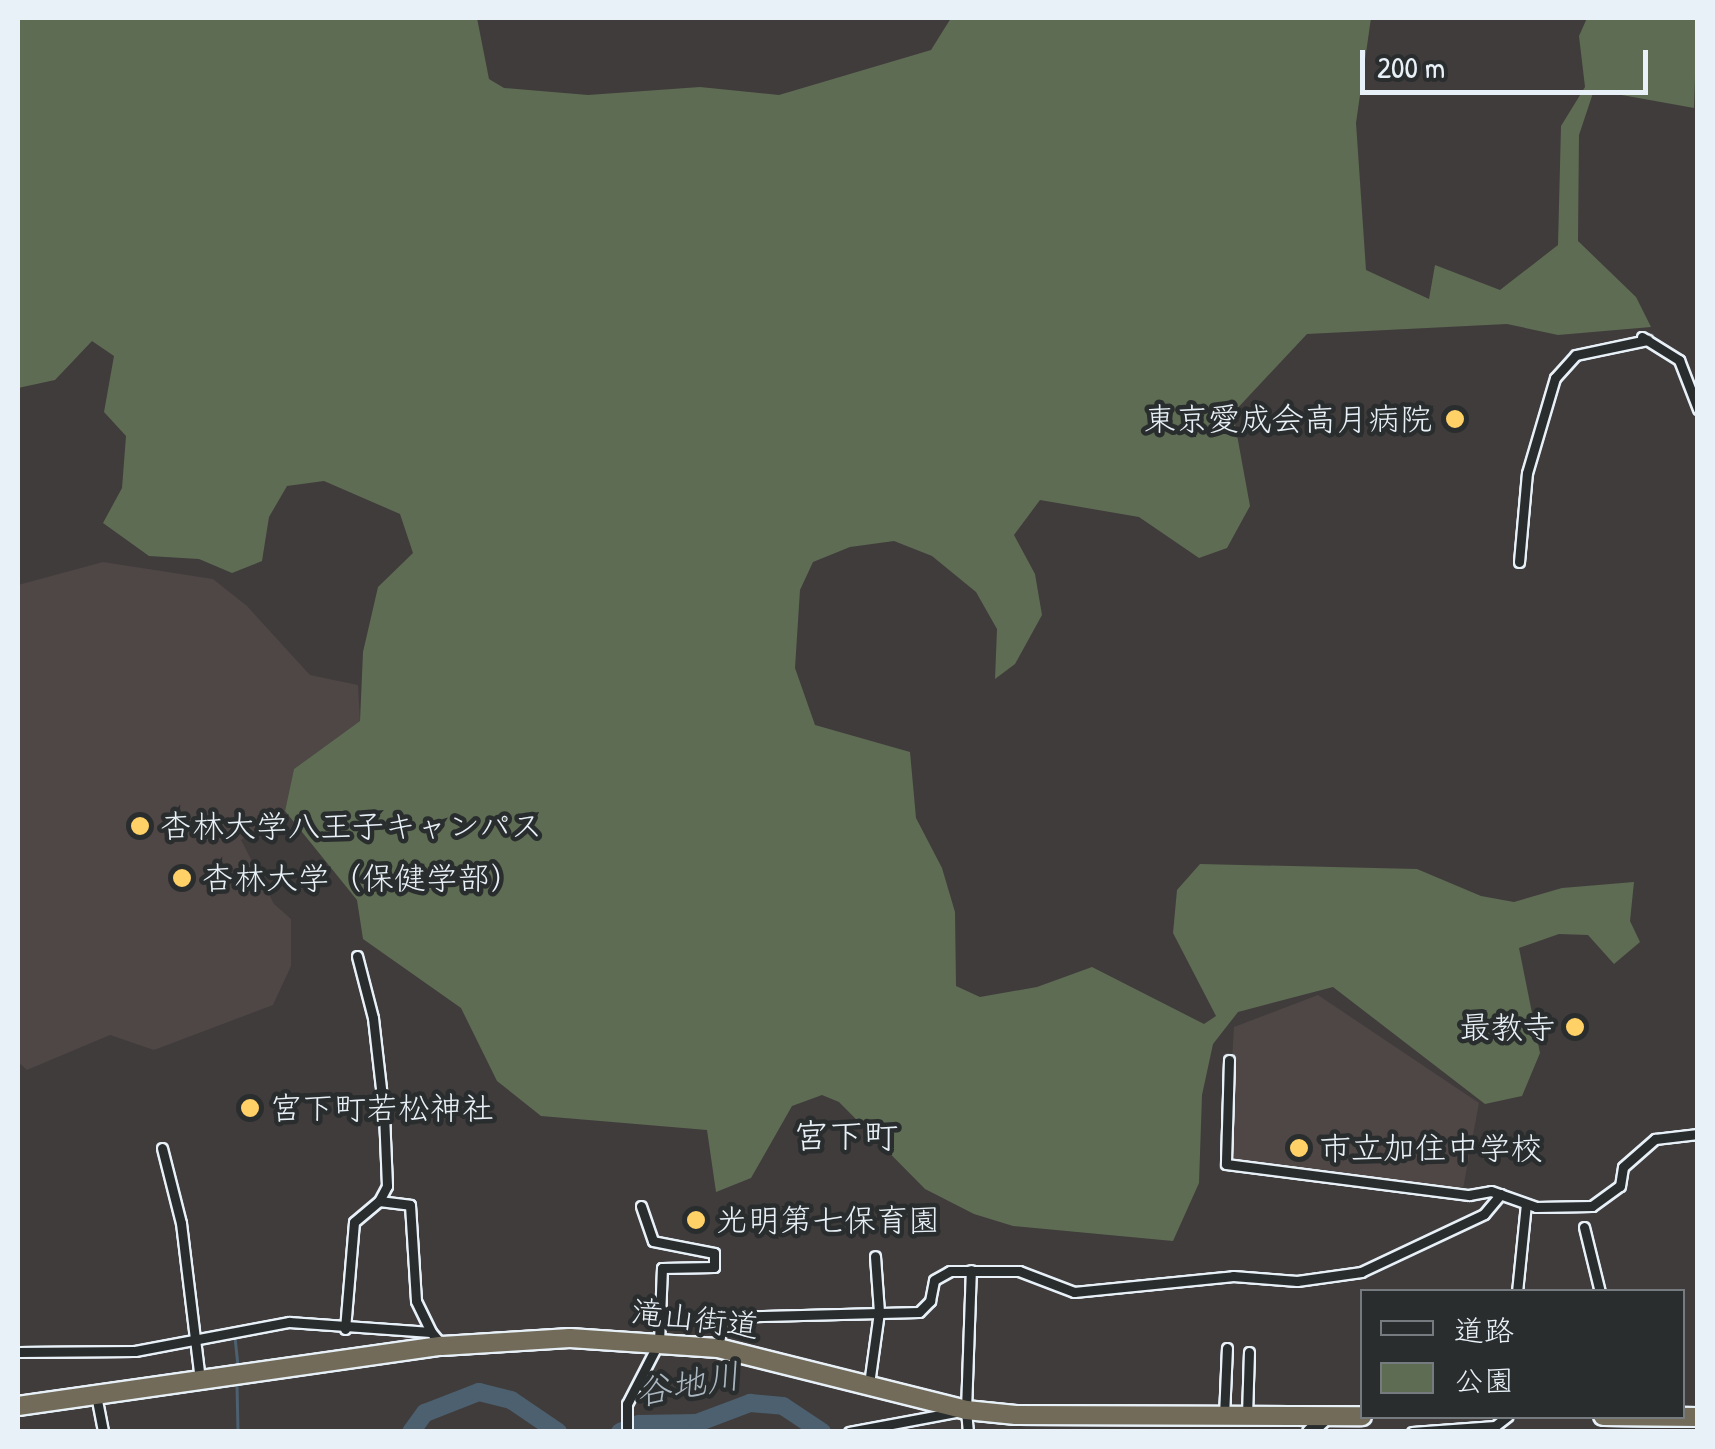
<!DOCTYPE html>
<meta charset="utf-8">
<style>
body{margin:0}
#map{position:relative;width:1715px;height:1449px;overflow:hidden;background:#403c3c;font-family:"Patrick Hand","Klee One",sans-serif}
div>[style]{position:absolute}
.built>*{inset:0;background:#4f4646}
.green>*{inset:0;background:#5e6c53}
.stream>*{height:2.5px;margin:-1.25px;padding:0 1.25px;transform-origin:1.25px;border-radius:1.25px;background:#4c606f}
.river>*{height:18px;margin:-9px;padding:0 9px;transform-origin:9px;border-radius:9px;background:#4c606f}
.roads{filter:drop-shadow(2px 0 #e8f1f8) drop-shadow(-2px 0 #e8f1f8) drop-shadow(0 2px #e8f1f8) drop-shadow(0 -2px #e8f1f8)}
.street>*{height:9px;margin:-4.5px;padding:0 4.5px;transform-origin:4.5px;border-radius:4.5px;background:#2a2d2e}
.secondary>*{height:14px;margin:-7px;padding:0 7px;transform-origin:7px;border-radius:7px;background:#2a2d2e}
.highway>*{height:18px;margin:-9px;padding:0 9px;transform-origin:9px;border-radius:9px;background:#726b5a}
.dots>*{width:28px;height:28px;translate:-50% -50%;box-sizing:border-box;border:5px solid #2a2d2e;border-radius:50%}
span{translate:-50% -50%;white-space:nowrap;text-align:center;line-height:1.15;-webkit-text-stroke:9px #2a2d2e;paint-order:stroke}
.poi-label{font-size:32px;color:#e8f1f8}
.right{translate:-100% -50%;text-align:right}
.left{translate:0 -50%;text-align:left}
.street-label{font-size:32px;color:#e8f1f8}
.neighbourhood-label{font-size:35px;color:#e8f1f8}
.water-label{font-size:35px;color:#aab7c1;font-style:italic}
.frame{position:absolute;inset:0;border:20px solid #e8f1f8;pointer-events:none}
.legend{position:absolute;left:1360px;top:1289px;width:325px;height:130px;box-sizing:border-box;background:#2a2d2e;border:2px solid #767b7f;margin:0;padding:12px 18px;list-style:none;font-size:30px;color:#e8f1f8}
.legend li{display:flex;align-items:center;gap:20px;height:50px}
.legend b{width:50px;border:2px solid #767b7f}
.scale{position:absolute;left:1360px;top:50px;width:288px;height:45px;box-sizing:border-box;border:5px solid #e8f1f8;border-top:0;padding-left:12px;font-size:30px;line-height:35px;white-space:nowrap;color:#e8f1f8;-webkit-text-stroke:8px #2a2d2e;paint-order:stroke}
</style>
<div id="map">
<div class="built">
<i style="clip-path:polygon(103px 562px,213px 579px,247px 606px,310px 675px,358px 685px,360px 721px,294px 769px,285px 811px,241px 840px,274px 904px,291px 919px,291px 966px,273px 1005px,154px 1050px,110px 1035px,27px 1070px,18px 1062px,18px 585px)"></i>
<i style="clip-path:polygon(1318px 995px,1479px 1103px,1462px 1194px,1226px 1164px,1234px 1027px)"></i>
</div>
<div class="green">
<i style="clip-path:polygon(18px 18px,477px 18px,489px 79px,504px 88px,588px 95px,700px 87px,779px 95px,931px 50px,951px 18px,1371px 18px,1356px 123px,1366px 270px,1429px 299px,1435px 265px,1500px 290px,1558px 245px,1561px 126px,1585px 87px,1579px 36px,1587px 18px,1697px 18px,1694px 108px,1594px 90px,1579px 135px,1578px 241px,1636px 297px,1651px 327px,1558px 335px,1507px 324px,1307px 334px,1233px 413px,1250px 506px,1227px 548px,1199px 558px,1139px 517px,1040px 500px,1014px 535px,1035px 574px,1042px 615px,1015px 664px,995px 679px,997px 629px,976px 592px,932px 556px,894px 541px,850px 547px,813px 562px,800px 590px,795px 668px,815px 725px,910px 752px,916px 818px,942px 868px,955px 912px,956px 986px,980px 997px,1037px 987px,1092px 967px,1204px 1024px,1216px 1016px,1173px 933px,1177px 890px,1200px 864px,1417px 869px,1481px 896px,1514px 902px,1562px 888px,1634px 882px,1630px 921px,1640px 942px,1614px 964px,1588px 935px,1559px 934px,1519px 948px,1540px 1053px,1522px 1096px,1485px 1104px,1333px 987px,1238px 1012px,1213px 1044px,1202px 1095px,1199px 1183px,1173px 1241px,1013px 1226px,974px 1214px,925px 1189px,839px 1102px,822px 1095px,792px 1106px,751px 1178px,716px 1192px,707px 1130px,541px 1116px,497px 1081px,461px 1008px,363px 939px,357px 900px,285px 811px,294px 769px,360px 721px,363px 652px,378px 587px,413px 553px,400px 514px,324px 481px,287px 486px,269px 517px,262px 561px,232px 573px,199px 559px,149px 556px,103px 523px,122px 488px,126px 436px,104px 412px,114px 356px,92px 341px,55px 380px,18px 388px)"></i>
</div>
<div class="stream">
<i style="left:235px;top:1337px;width:29px;rotate:84deg"></i>
<i style="left:237px;top:1384px;width:48px;rotate:88.8deg"></i>
</div>
<div class="river">
<i style="left:411px;top:1432px;width:24px;rotate:-54deg"></i>
<i style="left:425px;top:1413px;width:58px;rotate:-21.3deg"></i>
<i style="left:479px;top:1392px;width:33px;rotate:14deg"></i>
<i style="left:511px;top:1400px;width:57px;rotate:34.2deg"></i>
<i style="left:620px;top:1432px;width:21px;rotate:-23deg"></i>
<i style="left:639px;top:1424px;width:58px;rotate:-1deg"></i>
<i style="left:697px;top:1423px;width:57px;rotate:-20.7deg"></i>
<i style="left:750px;top:1403px;width:33px;rotate:5deg"></i>
<i style="left:783px;top:1406px;width:47px;rotate:33.7deg"></i>
</div>
<div class="roads">
<div class="street">
<i style="left:1642px;top:337px;width:44px;rotate:31.9deg"></i>
<i style="left:1679px;top:360px;width:53px;rotate:68.8deg"></i>
<i style="left:1519px;top:562px;width:89px;rotate:-84.9deg"></i>
<i style="left:1527px;top:473px;width:99px;rotate:-73.6deg"></i>
<i style="left:1555px;top:378px;width:31px;rotate:-48deg"></i>
<i style="left:1576px;top:355px;width:73px;rotate:-11.9deg"></i>
<i style="left:357px;top:956px;width:64px;rotate:75.5deg"></i>
<i style="left:373px;top:1018px;width:97px;rotate:83.5deg"></i>
<i style="left:384px;top:1114px;width:72px;rotate:87.6deg"></i>
<i style="left:387px;top:1186px;width:17px;rotate:118deg"></i>
<i style="left:379px;top:1201px;width:31px;rotate:7deg"></i>
<i style="left:410px;top:1205px;width:96px;rotate:86.4deg"></i>
<i style="left:416px;top:1301px;width:34px;rotate:64deg"></i>
<i style="left:1229px;top:1060px;width:104px;rotate:91.7deg"></i>
<i style="left:1226px;top:1164px;width:245px;rotate:7.3deg"></i>
<i style="left:1469px;top:1195px;width:22px;rotate:-10deg"></i>
<i style="left:1491px;top:1191px;width:48px;rotate:19.6deg"></i>
<i style="left:1536px;top:1207px;width:56px;rotate:-1deg"></i>
<i style="left:1592px;top:1206px;width:34px;rotate:-36deg"></i>
<i style="left:1620px;top:1186px;width:19px;rotate:-81deg"></i>
<i style="left:1623px;top:1167px;width:43px;rotate:-41.2deg"></i>
<i style="left:1655px;top:1139px;width:43px;rotate:-6.6deg"></i>
<i style="left:162px;top:1148px;width:77px;rotate:75.8deg"></i>
<i style="left:181px;top:1223px;width:159px;rotate:83.1deg"></i>
<i style="left:1584px;top:1227px;width:67px;rotate:76.2deg"></i>
<i style="left:1517px;top:1292px;width:88px;rotate:-84.2deg"></i>
<i style="left:345px;top:1329px;width:107px;rotate:-85.2deg"></i>
<i style="left:354px;top:1222px;width:33px;rotate:-40deg"></i>
<i style="left:718px;top:1347px;width:31px;rotate:-79deg"></i>
<i style="left:724px;top:1317px;width:195px;rotate:-1.5deg"></i>
<i style="left:919px;top:1312px;width:16px;rotate:-45deg"></i>
<i style="left:930px;top:1301px;width:21px;rotate:-79deg"></i>
<i style="left:934px;top:1280px;width:18px;rotate:-29deg"></i>
<i style="left:950px;top:1271px;width:69px"></i>
<i style="left:1019px;top:1271px;width:59px;rotate:20.9deg"></i>
<i style="left:1074px;top:1292px;width:160px;rotate:-5.7deg"></i>
<i style="left:1233px;top:1276px;width:64px;rotate:4.5deg"></i>
<i style="left:1297px;top:1281px;width:65px;rotate:-8deg"></i>
<i style="left:1361px;top:1272px;width:136px;rotate:-25.2deg"></i>
<i style="left:1484px;top:1214px;width:26px;rotate:-50deg"></i>
<i style="left:18px;top:1352px;width:117px;rotate:-0.5deg"></i>
<i style="left:135px;top:1351px;width:157px;rotate:-10.7deg"></i>
<i style="left:289px;top:1322px;width:142px;rotate:4deg"></i>
<i style="left:431px;top:1332px;width:16px;rotate:50deg"></i>
<i style="left:869px;top:1384px;width:73px;rotate:-82.1deg"></i>
<i style="left:879px;top:1312px;width:56px;rotate:-94.1deg"></i>
<i style="left:96px;top:1395px;width:38px;rotate:79deg"></i>
<i style="left:966px;top:1410px;width:140px;rotate:-88deg"></i>
<i style="left:1247px;top:1415px;width:63px;rotate:-88.2deg"></i>
<i style="left:1224px;top:1416px;width:68px;rotate:-87.5deg"></i>
<i style="left:627px;top:1432px;width:28px;rotate:-90deg"></i>
<i style="left:627px;top:1404px;width:70px;rotate:-62.7deg"></i>
<i style="left:659px;top:1342px;width:74px;rotate:-87.7deg"></i>
<i style="left:662px;top:1268px;width:52px;rotate:-1.1deg"></i>
<i style="left:714px;top:1267px;width:14px;rotate:-90deg"></i>
<i style="left:714px;top:1253px;width:62px;rotate:-168.9deg"></i>
<i style="left:653px;top:1241px;width:37px;rotate:-109deg"></i>
<i style="left:849px;top:1432px;width:119px;rotate:-10.6deg"></i>
<i style="left:966px;top:1410px;width:22px;rotate:85deg"></i>
<i style="left:1412px;top:1432px;width:83px;rotate:-4.1deg"></i>
<i style="left:1495px;top:1426px;width:16px;rotate:-38deg"></i>
</div>
<div class="secondary">
<i style="left:1310px;top:1432px;width:22px;rotate:-43deg"></i>
</div>
<div class="highway">
<i style="left:18px;top:1406px;width:428px;rotate:-8.1deg"></i>
<i style="left:442px;top:1346px;width:128px;rotate:-3.6deg"></i>
<i style="left:570px;top:1338px;width:148px;rotate:3.9deg"></i>
<i style="left:718px;top:1348px;width:256px;rotate:14deg"></i>
<i style="left:966px;top:1410px;width:50px;rotate:5.7deg"></i>
<i style="left:1016px;top:1415px;width:346px;rotate:0.2deg"></i>
<i style="left:1603px;top:1416px;width:95px;rotate:0.6deg"></i>
</div>
</div>
<div class="dots">
<i style="left:1455px;top:419px;background:#ffd166"></i>
<i style="left:140px;top:826px;background:#ffd166"></i>
<i style="left:182px;top:878px;background:#ffd166"></i>
<i style="left:1575px;top:1027px;background:#ffd166"></i>
<i style="left:250px;top:1108px;background:#ffd166"></i>
<i style="left:1299px;top:1148px;background:#ffd166"></i>
<i style="left:696px;top:1220px;background:#ffd166"></i>
</div>
<div class="poi-label">
<span class="right" style="left:1432px;top:419px">東京愛成会高月病院</span>
<span class="left" style="left:160px;top:826px">杏林大学八王子キャンパス</span>
<span class="left" style="left:202px;top:878px">杏林大学（保健学部）</span>
<span class="right" style="left:1555px;top:1027px">最教寺</span>
<span class="left" style="left:270px;top:1108px">宮下町若松神社</span>
<span class="left" style="left:1319px;top:1148px">市立加住中学校</span>
<span class="left" style="left:716px;top:1220px">光明第七保育園</span>
</div>
<div class="street-label">
<span style="left:695px;top:1319px;rotate:7deg">滝山街道</span>
</div>
<div class="neighbourhood-label">
<span style="left:846px;top:1136px">宮下町</span>
</div>
<div class="water-label">
<span style="left:688px;top:1384px;rotate:-10deg">谷地川</span>
</div>
<div class="frame"></div>
<ul class="legend">
<li><b style="height:12px;background:#2a2d2e"></b>道路</li>
<li><b style="height:28px;background:#5e6c53"></b>公園</li>
</ul>
<div class="scale">200 m</div>
</div>
